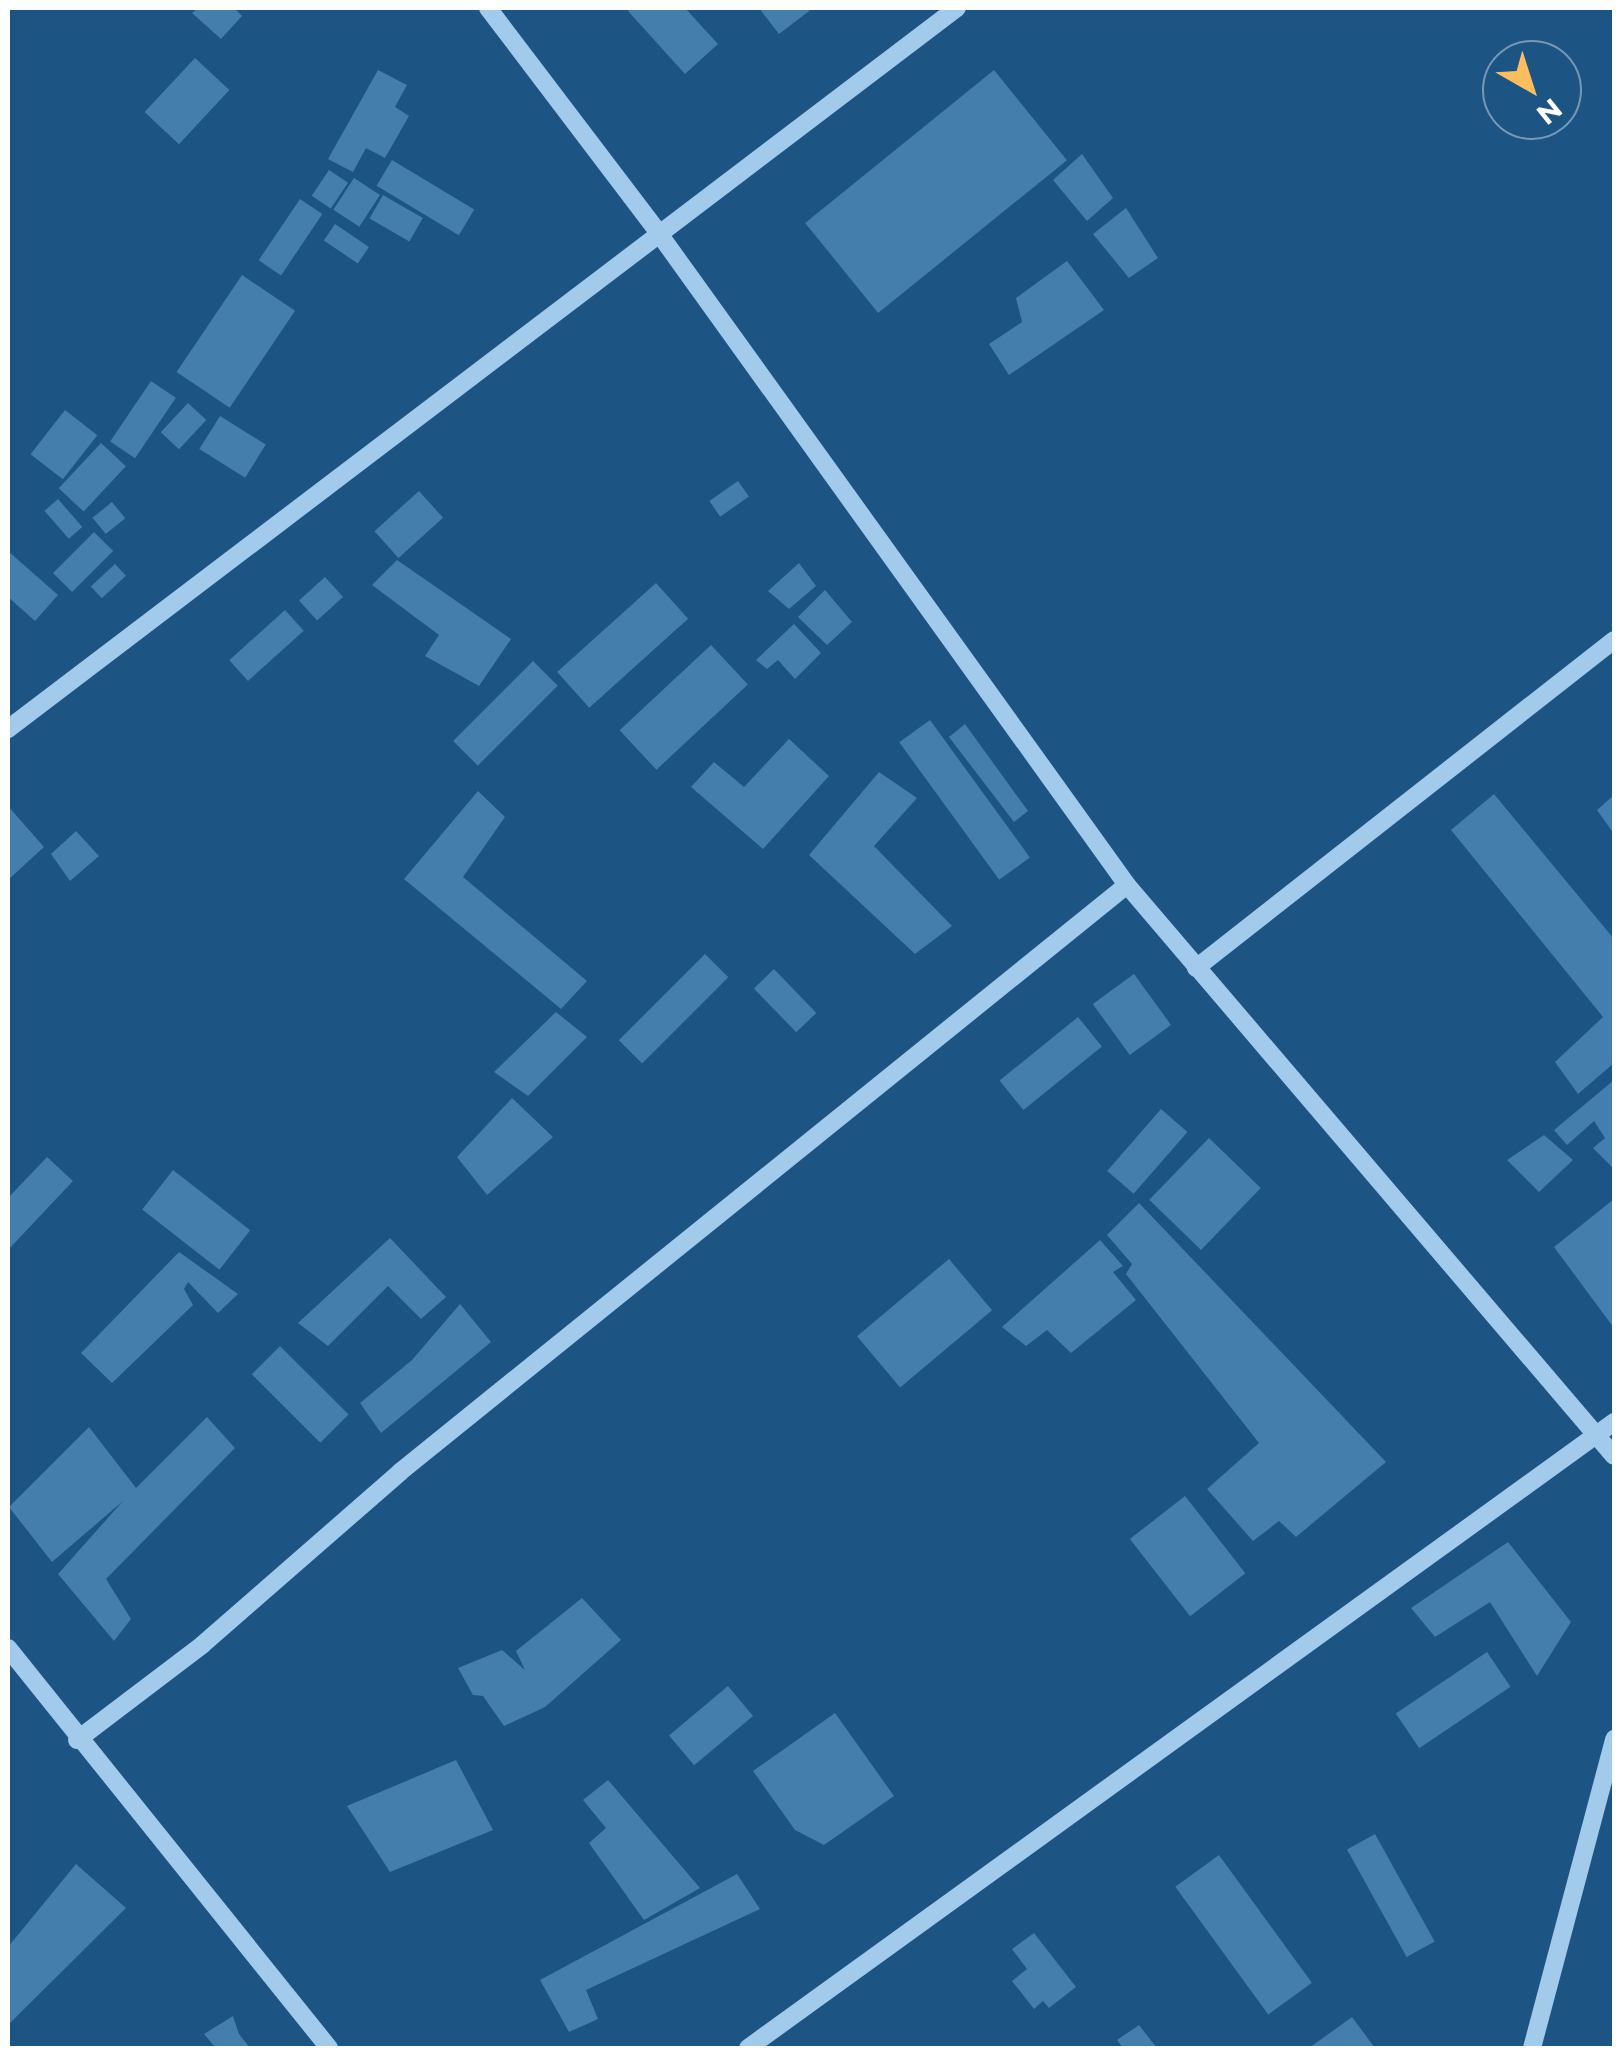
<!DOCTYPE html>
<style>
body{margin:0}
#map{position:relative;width:1622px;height:2056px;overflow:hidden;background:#1c5484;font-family:Montserrat,sans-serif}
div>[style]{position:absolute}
.building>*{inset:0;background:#447ead;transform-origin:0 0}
.minor>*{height:18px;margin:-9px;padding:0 9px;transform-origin:9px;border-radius:9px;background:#a2caeb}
span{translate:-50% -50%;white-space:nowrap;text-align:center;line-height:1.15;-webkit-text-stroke:8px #1c5484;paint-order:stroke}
.frame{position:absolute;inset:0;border:10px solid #fff;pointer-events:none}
.north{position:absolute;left:1482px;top:40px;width:100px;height:100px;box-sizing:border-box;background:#1c5484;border:2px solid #7798b5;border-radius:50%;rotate:141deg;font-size:28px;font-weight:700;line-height:40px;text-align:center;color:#fff}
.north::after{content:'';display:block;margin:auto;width:35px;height:45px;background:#fbbe5f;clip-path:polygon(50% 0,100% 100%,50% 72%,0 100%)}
</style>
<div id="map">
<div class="building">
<i style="clip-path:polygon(198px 8px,234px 8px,242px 16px,221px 39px,192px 13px)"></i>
<i style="clip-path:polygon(632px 8px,685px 8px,718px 44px,685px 74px,628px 11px)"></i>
<i style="clip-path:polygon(759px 8px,813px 8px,779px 34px)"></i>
<i style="left:195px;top:58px;width:47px;height:74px;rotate:43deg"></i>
<i style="clip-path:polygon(378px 70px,407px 85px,395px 107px,409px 116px,385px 158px,366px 148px,353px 172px,328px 159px)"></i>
<i style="left:994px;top:70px;width:116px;height:243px;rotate:51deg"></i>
<i style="clip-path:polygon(1082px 154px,1113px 198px,1087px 221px,1053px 180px)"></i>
<i style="left:392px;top:160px;width:96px;height:30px;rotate:31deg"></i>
<i style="left:329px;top:170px;width:23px;height:31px;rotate:34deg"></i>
<i style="left:354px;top:178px;width:31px;height:38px;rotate:33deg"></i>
<i style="left:383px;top:195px;width:46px;height:27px;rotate:30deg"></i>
<i style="left:300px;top:199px;width:27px;height:74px;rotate:34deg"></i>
<i style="clip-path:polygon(1126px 208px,1158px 258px,1129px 278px,1093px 234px)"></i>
<i style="left:335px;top:224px;width:41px;height:20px;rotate:34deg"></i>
<i style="clip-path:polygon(1067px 261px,1104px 310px,1009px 375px,989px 344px,1022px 322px,1016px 298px)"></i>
<i style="left:242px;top:275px;width:64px;height:117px;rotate:34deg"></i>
<i style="left:151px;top:381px;width:30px;height:73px;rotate:34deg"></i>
<i style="left:188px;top:403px;width:25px;height:40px;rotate:43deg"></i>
<i style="left:65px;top:410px;width:41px;height:56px;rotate:38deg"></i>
<i style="left:220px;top:416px;width:54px;height:39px;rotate:32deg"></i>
<i style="left:101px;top:443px;width:34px;height:62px;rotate:43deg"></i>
<i style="left:738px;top:481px;width:19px;height:35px;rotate:55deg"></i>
<i style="left:419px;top:491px;width:36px;height:60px;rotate:48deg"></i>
<i style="left:58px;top:499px;width:37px;height:18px;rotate:49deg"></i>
<i style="left:112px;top:502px;width:21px;height:25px;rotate:51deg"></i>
<i style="left:94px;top:532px;width:27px;height:58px;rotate:45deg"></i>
<i style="clip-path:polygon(8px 551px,58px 595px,35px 621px,8px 597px)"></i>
<i style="clip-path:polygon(397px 560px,511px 639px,479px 686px,425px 656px,439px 635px,372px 585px)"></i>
<i style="clip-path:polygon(799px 563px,816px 586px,789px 609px,768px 591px)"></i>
<i style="left:115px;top:564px;width:16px;height:33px;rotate:47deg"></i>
<i style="left:325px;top:577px;width:27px;height:35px;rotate:48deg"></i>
<i style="left:656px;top:583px;width:48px;height:133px;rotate:48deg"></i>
<i style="clip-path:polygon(825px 590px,852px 622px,827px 645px,798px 617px)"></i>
<i style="left:285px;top:610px;width:28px;height:75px;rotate:48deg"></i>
<i style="clip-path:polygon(794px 624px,821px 653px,795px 679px,778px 660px,767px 669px,756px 660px)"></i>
<i style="left:711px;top:645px;width:54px;height:125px;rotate:47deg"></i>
<i style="left:533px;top:661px;width:35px;height:113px;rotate:45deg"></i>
<i style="left:930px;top:720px;width:170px;height:38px;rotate:54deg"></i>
<i style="clip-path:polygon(965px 724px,1028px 811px,1014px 822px,949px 737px)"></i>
<i style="clip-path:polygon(789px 739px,829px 776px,763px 849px,691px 787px,714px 762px,744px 787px)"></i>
<i style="clip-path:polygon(879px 772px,917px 798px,874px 846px,952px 926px,915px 954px,809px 855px)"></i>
<i style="clip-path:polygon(478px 791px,505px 817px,463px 877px,587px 981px,561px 1009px,404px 879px)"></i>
<i style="clip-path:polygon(1494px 794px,1614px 939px,1614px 1063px,1578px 1094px,1555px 1062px,1603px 1017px,1451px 830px)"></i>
<i style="clip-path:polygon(1614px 795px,1614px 834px,1597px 810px)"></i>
<i style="clip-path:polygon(8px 806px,44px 847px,8px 880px)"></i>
<i style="clip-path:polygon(76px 831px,99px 856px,70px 881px,51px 854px)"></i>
<i style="left:705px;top:954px;width:33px;height:122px;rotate:45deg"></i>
<i style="left:774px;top:969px;width:61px;height:28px;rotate:46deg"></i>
<i style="left:1134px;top:974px;width:63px;height:51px;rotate:54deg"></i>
<i style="clip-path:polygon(556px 1012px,587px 1037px,528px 1096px,494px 1072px)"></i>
<i style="left:1078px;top:1017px;width:38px;height:101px;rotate:51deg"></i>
<i style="clip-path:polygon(1614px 1080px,1614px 1169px,1593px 1148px,1605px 1138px,1594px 1121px,1567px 1145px,1554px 1130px)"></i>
<i style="clip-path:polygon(512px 1098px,553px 1137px,487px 1195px,457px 1157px)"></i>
<i style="left:1161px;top:1109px;width:35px;height:82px;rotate:41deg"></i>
<i style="clip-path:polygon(1544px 1135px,1573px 1160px,1539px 1192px,1507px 1160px)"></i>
<i style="left:1209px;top:1138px;width:72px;height:86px;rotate:44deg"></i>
<i style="clip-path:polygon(47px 1157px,73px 1181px,8px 1250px,8px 1198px)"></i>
<i style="left:173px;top:1170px;width:98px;height:50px;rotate:38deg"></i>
<i style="clip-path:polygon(1614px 1199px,1614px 1328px,1554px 1247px)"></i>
<i style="clip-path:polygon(1139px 1203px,1386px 1462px,1296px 1537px,1279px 1521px,1253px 1541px,1207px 1489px,1259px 1443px,1126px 1274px,1132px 1264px,1107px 1235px)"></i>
<i style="clip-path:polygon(390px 1238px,446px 1297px,421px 1319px,388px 1286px,328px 1346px,298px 1323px)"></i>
<i style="clip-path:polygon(1100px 1240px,1123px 1266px,1113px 1272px,1136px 1300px,1071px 1353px,1047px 1330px,1026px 1346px,1002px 1327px)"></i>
<i style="clip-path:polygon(179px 1252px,238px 1294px,218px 1313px,188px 1282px,184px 1289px,193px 1305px,112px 1383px,81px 1353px)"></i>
<i style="left:949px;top:1259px;width:67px;height:120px;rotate:50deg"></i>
<i style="clip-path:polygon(460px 1304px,491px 1342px,381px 1433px,360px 1403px,412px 1360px)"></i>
<i style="left:280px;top:1346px;width:97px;height:40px;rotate:45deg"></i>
<i style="clip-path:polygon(207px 1417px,235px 1448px,106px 1579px,131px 1619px,114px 1641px,58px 1574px,123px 1501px,52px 1562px,9px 1507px,89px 1427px,136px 1488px)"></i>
<i style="left:1185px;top:1496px;width:98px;height:70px;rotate:52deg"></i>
<i style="clip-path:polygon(1508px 1542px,1571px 1622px,1537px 1676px,1490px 1602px,1435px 1637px,1411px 1608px)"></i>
<i style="clip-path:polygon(582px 1598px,621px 1640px,545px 1707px,504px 1726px,483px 1696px,473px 1695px,458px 1668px,502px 1650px,525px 1670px,516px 1651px)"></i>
<i style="left:1487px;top:1652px;width:42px;height:110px;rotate:56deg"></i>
<i style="left:728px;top:1686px;width:39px;height:77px;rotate:50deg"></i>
<i style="clip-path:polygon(835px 1713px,894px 1796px,824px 1845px,795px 1830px,753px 1771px)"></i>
<i style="clip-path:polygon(456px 1760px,493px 1830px,390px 1872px,347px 1806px)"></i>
<i style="clip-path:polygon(608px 1780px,700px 1888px,644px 1920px,589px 1843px,606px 1828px,583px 1800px)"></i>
<i style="left:1375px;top:1834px;width:123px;height:32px;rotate:61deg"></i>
<i style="left:1219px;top:1855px;width:158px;height:54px;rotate:54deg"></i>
<i style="clip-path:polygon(76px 1864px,126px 1908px,8px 2025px,8px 1947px)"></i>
<i style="clip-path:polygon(737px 1874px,760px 1909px,586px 1990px,598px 2019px,569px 2032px,540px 1980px)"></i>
<i style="clip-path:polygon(1034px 1933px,1076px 1987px,1049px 2008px,1043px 2001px,1034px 2009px,1012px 1981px,1027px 1969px,1012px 1949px)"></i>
<i style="clip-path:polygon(233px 2016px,239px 2034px,250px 2048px,216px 2048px,204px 2034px)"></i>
<i style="clip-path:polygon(1352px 2017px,1375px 2048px,1309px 2048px)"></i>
<i style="clip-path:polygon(1139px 2025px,1157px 2048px,1123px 2048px,1117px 2040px)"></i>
</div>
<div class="minor">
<i style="left:488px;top:8px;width:285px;rotate:52.8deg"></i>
<i style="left:660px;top:235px;width:800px;rotate:54.3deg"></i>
<i style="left:1127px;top:885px;width:750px;rotate:49.54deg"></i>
<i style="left:8px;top:729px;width:1192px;rotate:-37.23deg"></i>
<i style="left:1196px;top:968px;width:531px;rotate:-38.12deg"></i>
<i style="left:8px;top:1648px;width:513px;rotate:51.25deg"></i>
<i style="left:77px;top:1740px;width:157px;rotate:-37.2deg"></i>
<i style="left:202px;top:1645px;width:263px;rotate:-41.1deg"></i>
<i style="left:400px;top:1472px;width:934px;rotate:-38.92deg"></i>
<i style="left:748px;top:2048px;width:1069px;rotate:-35.86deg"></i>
<i style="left:1532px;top:2048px;width:320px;rotate:-75.1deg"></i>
</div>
<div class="frame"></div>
<div class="north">N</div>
</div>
